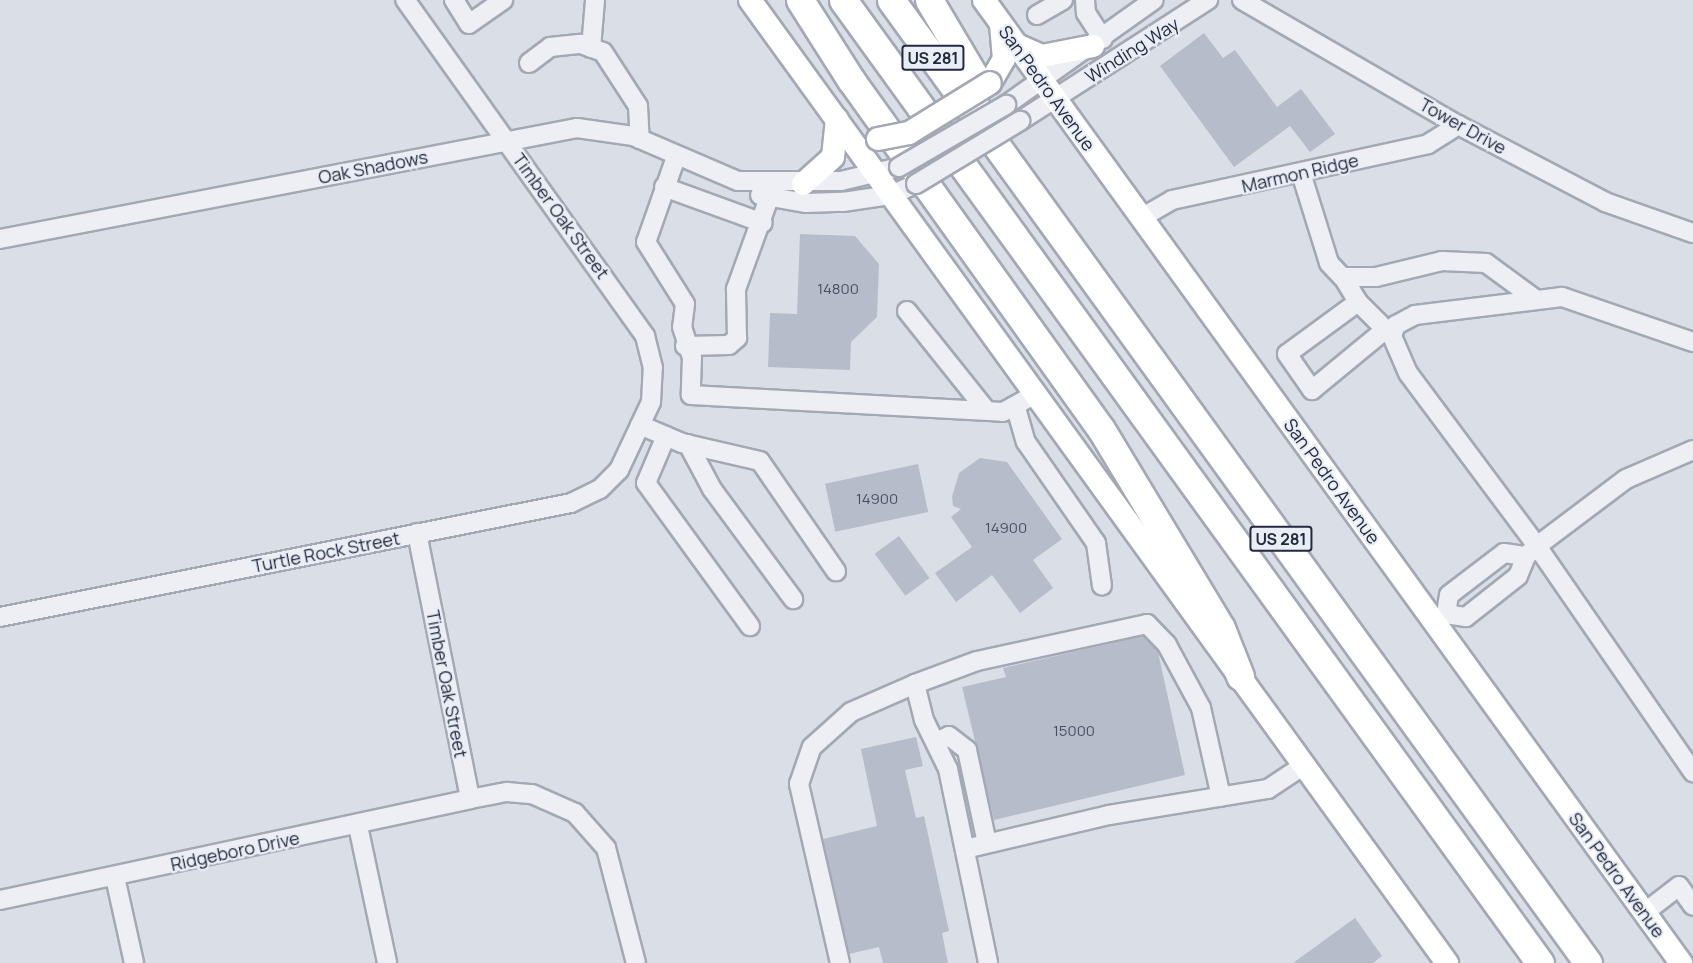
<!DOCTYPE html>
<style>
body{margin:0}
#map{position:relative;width:1693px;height:963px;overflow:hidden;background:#dadee7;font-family:Manrope,sans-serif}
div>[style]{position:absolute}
.building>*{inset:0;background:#b7bcca;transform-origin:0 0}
.roads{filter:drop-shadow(2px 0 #a3a8b4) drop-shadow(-2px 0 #a3a8b4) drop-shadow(0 2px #a3a8b4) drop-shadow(0 -2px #a3a8b4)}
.minor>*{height:18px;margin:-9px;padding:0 9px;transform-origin:9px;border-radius:9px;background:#edeff5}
.major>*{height:22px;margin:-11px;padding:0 11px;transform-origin:11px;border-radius:11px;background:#fff}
.highway>*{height:27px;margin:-13.5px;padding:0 13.5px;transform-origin:13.5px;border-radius:13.5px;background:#fff}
.bridges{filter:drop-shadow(2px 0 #a3a8b4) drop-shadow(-2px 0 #a3a8b4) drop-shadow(0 2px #a3a8b4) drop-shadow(0 -2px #a3a8b4)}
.minor-bridge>*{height:18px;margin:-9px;padding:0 9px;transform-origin:9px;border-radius:9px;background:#edeff5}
.major-bridge>*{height:22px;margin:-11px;padding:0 11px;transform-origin:11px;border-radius:11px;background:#fff}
span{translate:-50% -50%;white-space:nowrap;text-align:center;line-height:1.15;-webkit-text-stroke:4.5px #e9edf5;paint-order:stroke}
.number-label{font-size:15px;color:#484e61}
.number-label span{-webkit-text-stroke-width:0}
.shield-label span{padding:2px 4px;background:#e9edf5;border:2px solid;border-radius:4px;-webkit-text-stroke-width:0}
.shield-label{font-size:16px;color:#232a3e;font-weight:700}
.street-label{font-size:18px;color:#232a3e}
</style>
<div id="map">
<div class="building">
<i style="clip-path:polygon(1204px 33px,1223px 58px,1235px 50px,1277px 107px,1301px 89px,1335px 134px,1310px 152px,1290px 126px,1234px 167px,1160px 66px)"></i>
<i style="clip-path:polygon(800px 234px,855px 236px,879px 264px,877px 317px,851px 342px,850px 370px,768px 367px,770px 313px,797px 314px)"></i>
<i style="clip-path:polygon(980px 458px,1007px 462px,1062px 539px,1033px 560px,1053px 588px,1020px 613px,992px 575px,956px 602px,935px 573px,972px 547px,951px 517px,961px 509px,953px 506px,952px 497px,959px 473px)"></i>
<i style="left:918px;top:464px;width:49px;height:95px;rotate:78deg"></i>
<i style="left:899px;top:536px;width:52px;height:30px;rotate:54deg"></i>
<i style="clip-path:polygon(1143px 636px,1158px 652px,1185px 775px,994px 820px,962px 687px,1006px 677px,1003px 668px)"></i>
<i style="clip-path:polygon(916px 737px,923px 766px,905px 770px,916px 818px,924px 816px,949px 931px,942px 933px,948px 963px,883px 963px,879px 947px,849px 954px,823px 839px,877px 826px,861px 749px)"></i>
<i style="clip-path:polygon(1355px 918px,1382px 956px,1373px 963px,1293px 963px)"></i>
</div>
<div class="roads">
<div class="minor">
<i style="left:454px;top:0;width:28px;rotate:58deg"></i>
<i style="left:469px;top:24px;width:42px;rotate:-35.2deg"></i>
<i style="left:1085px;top:0;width:13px;rotate:86deg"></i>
<i style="left:1086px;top:13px;width:31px;rotate:57deg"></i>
<i style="left:1242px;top:0;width:250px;rotate:30.1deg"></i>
<i style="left:1458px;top:125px;width:166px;rotate:27.6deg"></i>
<i style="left:1605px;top:202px;width:93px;rotate:19.4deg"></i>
<i style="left:1037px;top:15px;width:30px;rotate:-30deg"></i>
<i style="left:591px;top:48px;width:48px;rotate:-85.2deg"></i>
<i style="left:529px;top:63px;width:26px;rotate:-37deg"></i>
<i style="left:550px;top:47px;width:31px;rotate:-6deg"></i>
<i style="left:581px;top:44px;width:23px;rotate:20deg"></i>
<i style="left:603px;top:52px;width:64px;rotate:57.1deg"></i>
<i style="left:638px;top:106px;width:33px;rotate:87deg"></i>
<i style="left:1006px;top:105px;width:181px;rotate:-35.4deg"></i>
<i style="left:1020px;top:121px;width:224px;rotate:-32.8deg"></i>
<i style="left:676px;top:157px;width:90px;rotate:109.4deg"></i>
<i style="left:646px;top:242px;width:73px;rotate:57.8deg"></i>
<i style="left:685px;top:304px;width:23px;rotate:97deg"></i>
<i style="left:682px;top:327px;width:32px;rotate:72deg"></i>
<i style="left:692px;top:357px;width:38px;rotate:92deg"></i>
<i style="left:691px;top:395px;width:312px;rotate:3.1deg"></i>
<i style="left:1003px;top:412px;width:37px;rotate:-29deg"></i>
<i style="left:1301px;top:173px;width:94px;rotate:72.7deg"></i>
<i style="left:1329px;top:263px;width:19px;rotate:47deg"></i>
<i style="left:1342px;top:277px;width:34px"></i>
<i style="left:1376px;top:277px;width:68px;rotate:-13.6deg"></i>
<i style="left:1442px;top:261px;width:44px;rotate:2.6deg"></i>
<i style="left:1486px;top:263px;width:61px;rotate:36.3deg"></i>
<i style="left:664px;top:187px;width:105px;rotate:20deg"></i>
<i style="left:760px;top:195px;width:47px;rotate:9.9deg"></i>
<i style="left:806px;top:203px;width:37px;rotate:-2deg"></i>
<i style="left:843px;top:202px;width:49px;rotate:-8.3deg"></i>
<i style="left:891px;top:195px;width:27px;rotate:-24deg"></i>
<i style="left:1141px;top:218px;width:36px;rotate:-30deg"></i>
<i style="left:1172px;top:200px;width:262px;rotate:-12.3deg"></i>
<i style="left:1428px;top:144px;width:36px;rotate:-32deg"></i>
<i style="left:0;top:239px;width:588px;rotate:-10.89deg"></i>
<i style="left:577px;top:128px;width:57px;rotate:8.1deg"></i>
<i style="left:633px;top:136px;width:114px;rotate:23.2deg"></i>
<i style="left:738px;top:181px;width:103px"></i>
<i style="left:841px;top:181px;width:60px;rotate:-13.6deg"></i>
<i style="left:1343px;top:277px;width:29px;rotate:59deg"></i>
<i style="left:1358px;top:302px;width:48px;rotate:45deg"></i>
<i style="left:1358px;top:302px;width:88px;rotate:143.8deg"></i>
<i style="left:1287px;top:354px;width:44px;rotate:55.2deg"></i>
<i style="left:1312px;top:390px;width:96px;rotate:-39.5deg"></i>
<i style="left:907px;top:311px;width:127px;rotate:51.4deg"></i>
<i style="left:1693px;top:342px;width:139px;rotate:-161deg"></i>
<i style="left:1562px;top:297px;width:148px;rotate:173deg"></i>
<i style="left:1415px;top:315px;width:21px;rotate:152deg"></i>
<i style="left:1396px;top:325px;width:12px;rotate:110deg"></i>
<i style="left:1392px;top:336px;width:40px;rotate:66.6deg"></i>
<i style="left:1408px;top:373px;width:216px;rotate:53.3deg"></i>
<i style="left:1537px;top:546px;width:275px;rotate:55.4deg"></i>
<i style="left:685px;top:346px;width:44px;rotate:-1.3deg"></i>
<i style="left:729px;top:345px;width:11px;rotate:-41deg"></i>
<i style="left:737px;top:338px;width:49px;rotate:-91.2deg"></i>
<i style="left:736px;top:289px;width:97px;rotate:-70.1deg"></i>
<i style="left:1016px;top:408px;width:35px;rotate:74deg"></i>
<i style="left:1026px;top:442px;width:123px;rotate:55.3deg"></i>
<i style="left:1096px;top:543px;width:43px;rotate:82.1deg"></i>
<i style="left:640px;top:425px;width:46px;rotate:23.2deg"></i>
<i style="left:682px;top:443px;width:80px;rotate:13deg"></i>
<i style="left:760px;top:461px;width:134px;rotate:55.4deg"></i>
<i style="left:666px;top:436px;width:51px;rotate:113.1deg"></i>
<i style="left:646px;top:483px;width:177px;rotate:54deg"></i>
<i style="left:688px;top:444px;width:51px;rotate:61.9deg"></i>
<i style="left:712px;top:489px;width:137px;rotate:53.6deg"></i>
<i style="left:417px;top:533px;width:271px;rotate:78.7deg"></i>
<i style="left:1446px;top:614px;width:19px;rotate:-81deg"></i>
<i style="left:1449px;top:595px;width:69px;rotate:-37.4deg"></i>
<i style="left:1504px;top:553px;width:22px;rotate:8deg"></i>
<i style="left:0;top:617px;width:582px;rotate:-11.29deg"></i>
<i style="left:571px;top:503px;width:32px;rotate:-26deg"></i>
<i style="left:600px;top:489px;width:27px;rotate:-45deg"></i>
<i style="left:619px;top:470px;width:75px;rotate:-64.8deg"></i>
<i style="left:651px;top:402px;width:34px;rotate:-87deg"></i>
<i style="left:653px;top:368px;width:33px;rotate:-104deg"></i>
<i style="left:645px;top:336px;width:413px;rotate:-125.5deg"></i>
<i style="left:1436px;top:620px;width:12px;rotate:-31deg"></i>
<i style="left:1446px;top:614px;width:20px;rotate:9deg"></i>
<i style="left:1466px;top:617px;width:66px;rotate:-38.3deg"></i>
<i style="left:1518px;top:576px;width:22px;rotate:-68deg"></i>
<i style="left:1526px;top:556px;width:15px;rotate:-42deg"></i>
<i style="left:1537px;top:546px;width:111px;rotate:-37deg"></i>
<i style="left:1626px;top:479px;width:73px;rotate:-23.4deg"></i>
<i style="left:915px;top:684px;width:37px;rotate:76deg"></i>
<i style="left:924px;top:720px;width:55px;rotate:63.9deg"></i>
<i style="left:948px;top:769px;width:198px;rotate:78.3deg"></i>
<i style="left:936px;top:742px;width:14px;rotate:-25deg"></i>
<i style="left:949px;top:736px;width:23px;rotate:38deg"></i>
<i style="left:967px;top:750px;width:95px;rotate:77.9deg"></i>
<i style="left:358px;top:826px;width:140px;rotate:78deg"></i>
<i style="left:965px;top:849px;width:148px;rotate:-13.3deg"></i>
<i style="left:1109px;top:815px;width:161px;rotate:-9.3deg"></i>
<i style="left:1268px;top:789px;width:43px;rotate:-33.7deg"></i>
<i style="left:115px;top:877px;width:88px;rotate:77.5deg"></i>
<i style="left:0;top:900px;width:481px;rotate:-12.1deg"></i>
<i style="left:470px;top:799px;width:38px;rotate:-11deg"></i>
<i style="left:507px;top:792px;width:25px;rotate:5deg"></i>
<i style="left:532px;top:794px;width:47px;rotate:23.8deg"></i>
<i style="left:575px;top:813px;width:47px;rotate:48.5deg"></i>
<i style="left:606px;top:848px;width:119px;rotate:75.4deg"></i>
<i style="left:1644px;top:913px;width:44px;rotate:-37.6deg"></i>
<i style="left:1679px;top:886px;width:24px;rotate:55deg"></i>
<i style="left:840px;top:963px;width:184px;rotate:-102.9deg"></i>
<i style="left:799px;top:784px;width:39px;rotate:-71deg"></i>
<i style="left:812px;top:747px;width:52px;rotate:-41.9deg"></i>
<i style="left:851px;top:712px;width:70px;rotate:-23.6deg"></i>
<i style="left:915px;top:684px;width:66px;rotate:-20.4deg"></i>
<i style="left:977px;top:661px;width:174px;rotate:-12.3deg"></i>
<i style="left:1147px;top:624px;width:29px;rotate:46deg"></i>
<i style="left:1167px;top:645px;width:72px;rotate:61.6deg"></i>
<i style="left:1201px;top:708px;width:91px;rotate:77.3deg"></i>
</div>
<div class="major">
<i style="left:750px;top:0;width:1189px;rotate:54.1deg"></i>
<i style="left:984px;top:0;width:1189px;rotate:54.1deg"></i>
<i style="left:1017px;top:45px;width:27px;rotate:24deg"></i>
<i style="left:1042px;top:56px;width:52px;rotate:-11.1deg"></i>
<i style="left:990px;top:83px;width:28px;rotate:-60deg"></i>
<i style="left:1004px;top:59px;width:33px;rotate:-95deg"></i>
<i style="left:803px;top:184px;width:40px;rotate:-42deg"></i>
<i style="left:833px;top:157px;width:38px;rotate:-84deg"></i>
</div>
<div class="highway">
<i style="left:800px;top:0;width:95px;rotate:57.5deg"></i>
<i style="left:851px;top:80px;width:429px;rotate:54.4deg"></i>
<i style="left:1101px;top:429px;width:232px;rotate:58.9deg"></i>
<i style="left:1221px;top:628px;width:52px;rotate:68.4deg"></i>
<i style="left:843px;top:0;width:1189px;rotate:54.1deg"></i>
<i style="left:891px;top:0;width:1189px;rotate:54.1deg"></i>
<i style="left:929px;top:0;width:86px;rotate:59.3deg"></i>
<i style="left:973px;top:74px;width:42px;rotate:87.3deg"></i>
</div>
</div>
<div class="bridges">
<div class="minor-bridge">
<i style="left:899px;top:167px;width:124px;rotate:-30.1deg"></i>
<i style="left:916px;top:184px;width:122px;rotate:-31.2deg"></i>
</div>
<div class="major-bridge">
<i style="left:878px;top:139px;width:32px;rotate:-11deg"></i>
<i style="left:909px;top:133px;width:95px;rotate:-31.7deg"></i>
</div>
</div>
<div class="number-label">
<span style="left:838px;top:289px">14800</span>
<span style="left:877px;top:499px">14900</span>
<span style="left:1006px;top:528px">14900</span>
<span style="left:1074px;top:731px">15000</span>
</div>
<div class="shield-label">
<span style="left:933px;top:58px">US 281</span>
<span style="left:1281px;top:539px">US 281</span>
</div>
<div class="street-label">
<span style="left:1132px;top:50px;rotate:-32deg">Winding Way</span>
<span style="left:1047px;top:88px;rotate:54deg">San Pedro Avenue</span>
<span style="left:1463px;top:126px;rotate:29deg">Tower Drive</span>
<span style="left:373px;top:167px;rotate:-11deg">Oak Shadows</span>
<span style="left:1300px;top:173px;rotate:-13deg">Marmon Ridge</span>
<span style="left:561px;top:216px;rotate:54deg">Timber Oak Street</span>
<span style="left:1332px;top:481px;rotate:54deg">San Pedro Avenue</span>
<span style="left:326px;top:552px;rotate:-11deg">Turtle Rock Street</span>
<span style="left:447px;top:684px;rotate:79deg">Timber Oak Street</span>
<span style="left:235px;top:851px;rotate:-12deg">Ridgeboro Drive</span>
<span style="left:1617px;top:875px;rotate:54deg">San Pedro Avenue</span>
</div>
</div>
